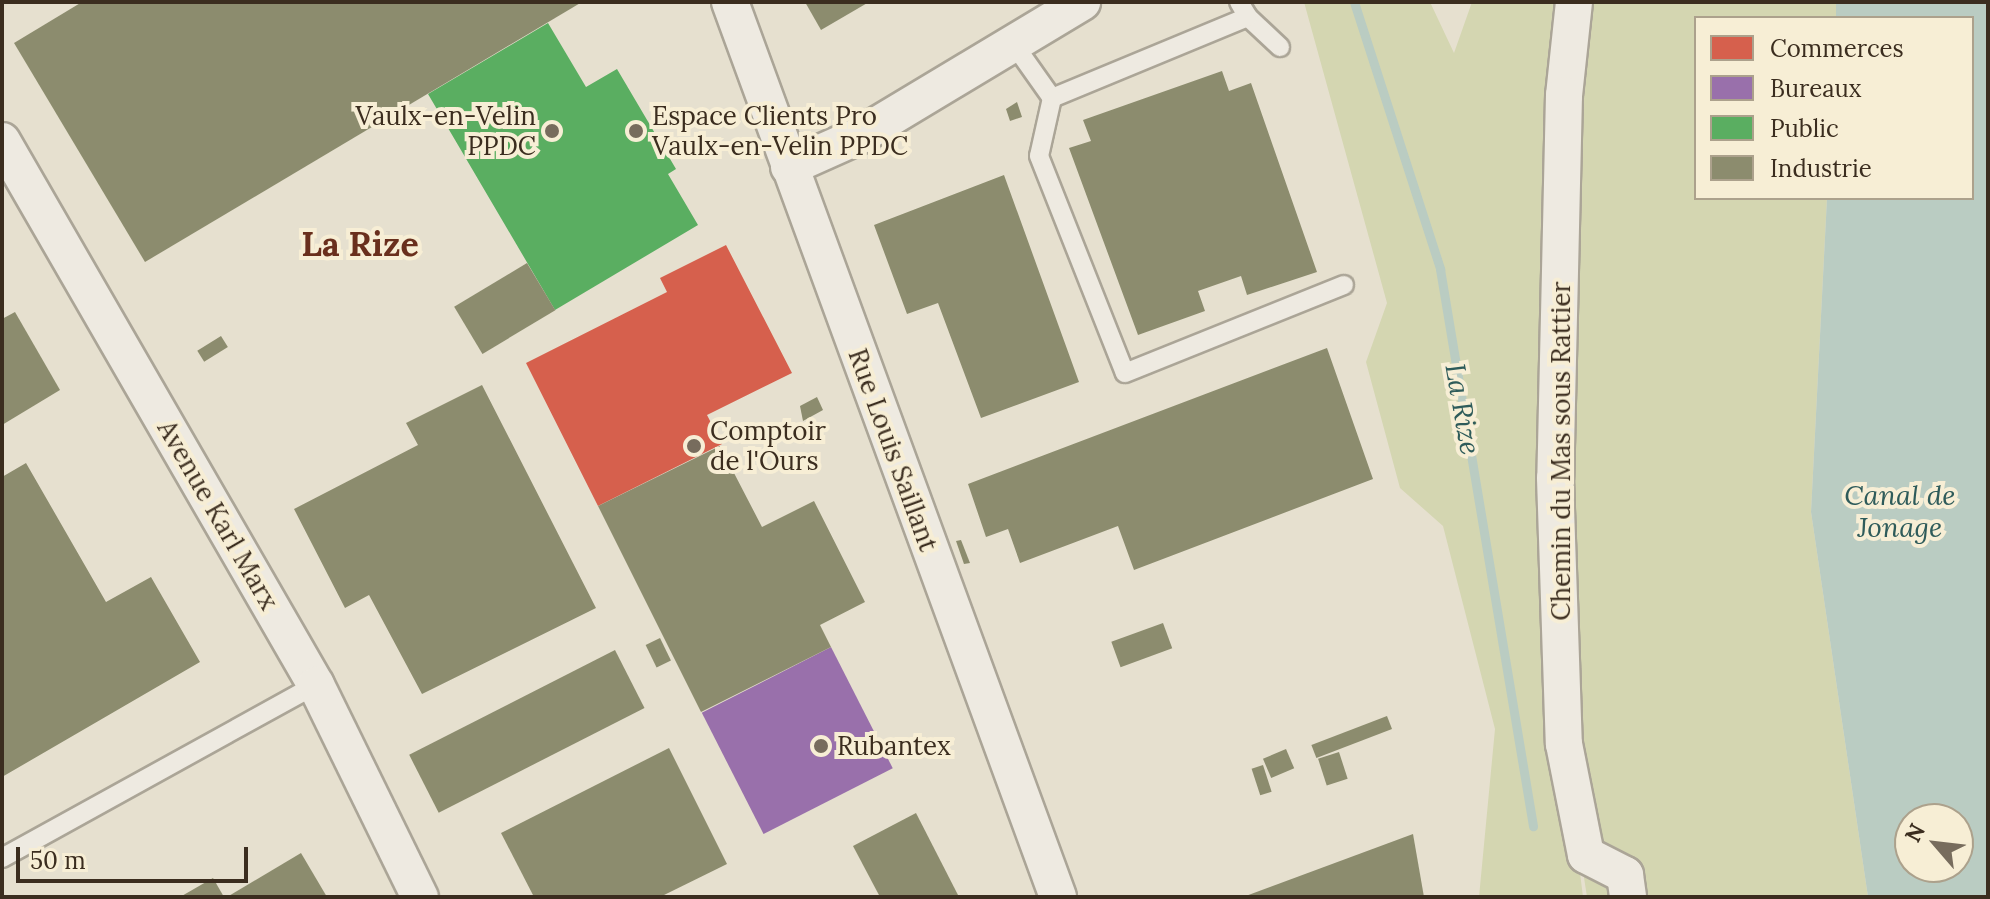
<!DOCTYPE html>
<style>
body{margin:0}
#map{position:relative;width:1990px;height:899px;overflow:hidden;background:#e6e0cf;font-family:Lora,serif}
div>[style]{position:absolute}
.green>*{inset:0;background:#d4d6b1}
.water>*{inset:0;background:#baccc2}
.shops>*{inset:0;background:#d6604d}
.offices>*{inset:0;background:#9970ab;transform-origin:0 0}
.public>*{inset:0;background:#5aae61}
.industry>*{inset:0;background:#8c8c6e;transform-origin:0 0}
.stream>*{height:9px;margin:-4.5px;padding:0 4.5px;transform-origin:4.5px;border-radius:4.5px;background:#baccc2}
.roads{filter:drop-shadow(2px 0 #aba597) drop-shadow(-2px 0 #aba597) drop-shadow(0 2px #aba597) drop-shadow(0 -2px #aba597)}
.service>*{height:18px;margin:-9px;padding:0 9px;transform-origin:9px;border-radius:9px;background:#eeeae1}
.minor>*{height:36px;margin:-18px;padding:0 18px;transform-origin:18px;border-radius:18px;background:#eeeae1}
.dots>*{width:22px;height:22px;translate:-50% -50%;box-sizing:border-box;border:4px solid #f7eed5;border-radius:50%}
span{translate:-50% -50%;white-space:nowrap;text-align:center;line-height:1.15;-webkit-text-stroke:8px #f7eed5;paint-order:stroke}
.poi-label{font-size:26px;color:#3b2d1f}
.right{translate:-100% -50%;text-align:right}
.left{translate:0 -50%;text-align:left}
.street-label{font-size:26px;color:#3b2d1f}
.water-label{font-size:28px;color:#2e5b5a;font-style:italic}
.district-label{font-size:34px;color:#692f1d;font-weight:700}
.frame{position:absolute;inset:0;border:4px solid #3b2d1f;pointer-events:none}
.legend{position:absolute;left:1694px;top:16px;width:280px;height:184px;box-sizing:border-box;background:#f7eed5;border:2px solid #aca18c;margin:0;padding:10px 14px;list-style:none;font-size:24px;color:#3b2d1f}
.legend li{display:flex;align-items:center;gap:16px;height:40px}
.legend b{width:40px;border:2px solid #aca18c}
.north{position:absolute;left:1894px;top:803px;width:80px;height:80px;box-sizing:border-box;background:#f7eed5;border:2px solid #aca18c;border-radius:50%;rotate:298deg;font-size:22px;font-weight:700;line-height:32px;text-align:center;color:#3b2d1f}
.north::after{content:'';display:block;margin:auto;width:28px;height:36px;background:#776c5d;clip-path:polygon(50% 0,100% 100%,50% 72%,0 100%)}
.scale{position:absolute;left:16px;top:847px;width:232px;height:36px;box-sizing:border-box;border:4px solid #3b2d1f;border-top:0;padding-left:10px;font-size:24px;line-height:28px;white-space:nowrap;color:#3b2d1f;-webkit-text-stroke:6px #f7eed5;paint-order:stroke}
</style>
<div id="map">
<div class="green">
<i style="clip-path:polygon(1304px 2px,1430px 2px,1454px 53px,1472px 2px,1836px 2px,1836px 18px,1696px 18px,1696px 198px,1827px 198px,1811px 512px,1868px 897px,1587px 897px,1566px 761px,1583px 897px,1479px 897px,1495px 729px,1443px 526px,1400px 488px,1366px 362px,1387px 303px)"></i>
</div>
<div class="water">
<i style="clip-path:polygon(evenodd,1836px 2px,1988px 2px,1988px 897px,1868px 897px,1811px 512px,1827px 198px,1972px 198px,1972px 18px,1836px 18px,1836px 2px,1910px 819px,1958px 819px,1958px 867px,1910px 867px,1910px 819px)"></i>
</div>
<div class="shops">
<i style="clip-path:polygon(726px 245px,792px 373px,707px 415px,722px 444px,598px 506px,526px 363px,667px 292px,660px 278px)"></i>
</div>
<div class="offices">
<i style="left:831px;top:647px;width:136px;height:145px;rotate:63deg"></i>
</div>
<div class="public">
<i style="clip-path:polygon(548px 23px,586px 87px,617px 69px,676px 169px,668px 174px,698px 225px,555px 310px,428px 94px)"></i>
</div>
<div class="industry">
<i style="clip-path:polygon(82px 2px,582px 2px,145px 262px,14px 43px)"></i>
<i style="clip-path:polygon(805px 2px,869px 2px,821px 30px)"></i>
<i style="clip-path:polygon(1222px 71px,1229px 91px,1251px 83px,1317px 272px,1247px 295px,1241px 276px,1198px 291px,1205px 311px,1138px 335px,1069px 148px,1091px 141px,1083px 120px)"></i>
<i style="clip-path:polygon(1017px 102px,1022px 117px,1010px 121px,1006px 109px)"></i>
<i style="clip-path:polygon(1004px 175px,1079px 382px,981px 418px,938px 303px,907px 314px,874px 225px)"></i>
<i style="left:527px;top:263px;width:55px;height:85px;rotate:59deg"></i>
<i style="clip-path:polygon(15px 312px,60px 390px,2px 425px,2px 319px)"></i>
<i style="left:221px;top:336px;width:13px;height:28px;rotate:58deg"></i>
<i style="clip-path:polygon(1327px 348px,1373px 479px,1134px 570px,1118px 526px,1020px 563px,1008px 529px,986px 537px,968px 484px)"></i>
<i style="clip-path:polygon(482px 385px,596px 608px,422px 694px,369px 595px,345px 608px,294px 509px,418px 445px,406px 423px)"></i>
<i style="clip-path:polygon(817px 397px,823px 410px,803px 421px,800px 406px)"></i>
<i style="clip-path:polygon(720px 446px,762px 527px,814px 501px,865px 602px,820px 625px,831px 647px,701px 712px,598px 506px)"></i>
<i style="clip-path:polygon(26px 463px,106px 602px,151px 577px,200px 662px,2px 777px,2px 477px)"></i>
<i style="clip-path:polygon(961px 540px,970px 563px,964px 564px,956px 541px)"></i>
<i style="left:1163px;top:623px;width:27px;height:55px;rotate:70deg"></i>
<i style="left:660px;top:638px;width:25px;height:16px;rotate:64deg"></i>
<i style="left:615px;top:650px;width:65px;height:231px;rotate:63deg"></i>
<i style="left:1387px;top:716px;width:14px;height:81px;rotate:69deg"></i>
<i style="clip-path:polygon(669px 748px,727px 864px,660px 897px,534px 897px,501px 833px)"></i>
<i style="left:1286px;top:749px;width:21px;height:25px;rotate:67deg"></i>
<i style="left:1339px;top:752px;width:28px;height:22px;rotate:72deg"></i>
<i style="left:1263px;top:765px;width:28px;height:12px;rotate:72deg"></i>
<i style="clip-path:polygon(916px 813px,958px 895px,954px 897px,880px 897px,853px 846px)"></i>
<i style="clip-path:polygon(1413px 834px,1424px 897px,1243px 897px)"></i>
<i style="clip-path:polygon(301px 853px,327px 897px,227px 897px)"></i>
<i style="clip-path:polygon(213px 878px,224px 897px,180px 897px)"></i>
</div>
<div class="stream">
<i style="left:1354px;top:2px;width:281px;rotate:72.1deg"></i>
<i style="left:1440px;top:269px;width:565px;rotate:80.52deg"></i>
</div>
<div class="roads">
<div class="service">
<i style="left:1248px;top:17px;width:44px;rotate:43.2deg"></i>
<i style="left:1013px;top:43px;width:67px;rotate:54.7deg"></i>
<i style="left:1052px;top:98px;width:212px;rotate:-22.5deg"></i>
<i style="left:1248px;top:17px;width:17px;rotate:-121deg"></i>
<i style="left:1052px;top:98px;width:59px;rotate:102.6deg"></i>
<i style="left:1039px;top:156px;width:233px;rotate:68.4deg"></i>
<i style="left:1125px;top:373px;width:236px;rotate:-21.9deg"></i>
<i style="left:2px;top:858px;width:359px;rotate:-28.9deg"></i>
</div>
<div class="minor">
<i style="left:730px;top:2px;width:953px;rotate:69.87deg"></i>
<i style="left:1574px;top:2px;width:94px;rotate:96.1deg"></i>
<i style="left:1564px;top:95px;width:383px;rotate:91.3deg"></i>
<i style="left:1555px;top:478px;width:266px;rotate:88.1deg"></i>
<i style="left:1564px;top:744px;width:113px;rotate:78.8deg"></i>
<i style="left:1586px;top:855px;width:44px;rotate:27.1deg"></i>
<i style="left:1625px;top:875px;width:22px;rotate:82deg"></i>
<i style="left:2px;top:141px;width:628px;rotate:60.01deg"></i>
<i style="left:316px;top:685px;width:236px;rotate:63.9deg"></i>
<i style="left:789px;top:167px;width:79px;rotate:-24deg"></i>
<i style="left:861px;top:135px;width:258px;rotate:-31deg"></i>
</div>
</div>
<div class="dots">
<i style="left:552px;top:131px;background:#776c5d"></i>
<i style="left:636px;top:131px;background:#776c5d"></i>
<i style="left:694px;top:446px;background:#776c5d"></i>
<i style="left:821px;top:746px;background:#776c5d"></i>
</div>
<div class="poi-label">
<span class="right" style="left:536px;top:131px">Vaulx-en-Velin<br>PPDC</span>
<span class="left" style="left:652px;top:131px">Espace Clients Pro<br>Vaulx-en-Velin PPDC</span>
<span class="left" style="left:710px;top:446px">Comptoir<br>de l'Ours</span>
<span class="left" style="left:837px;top:746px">Rubantex</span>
</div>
<div class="street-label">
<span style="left:893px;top:450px;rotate:70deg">Rue Louis Saillant</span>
<span style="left:1561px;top:451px;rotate:-90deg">Chemin du Mas sous Rattier</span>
<span style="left:218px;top:515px;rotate:60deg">Avenue Karl Marx</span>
</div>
<div class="water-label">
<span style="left:1463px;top:409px;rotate:80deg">La Rize</span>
<span style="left:1900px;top:511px">Canal de<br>Jonage</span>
</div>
<div class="district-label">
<span style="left:360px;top:244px">La Rize</span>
</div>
<div class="frame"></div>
<ul class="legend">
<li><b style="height:22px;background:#d6604d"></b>Commerces</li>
<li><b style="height:22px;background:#9970ab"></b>Bureaux</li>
<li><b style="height:22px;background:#5aae61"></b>Public</li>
<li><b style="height:22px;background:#8c8c6e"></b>Industrie</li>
</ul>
<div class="north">N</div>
<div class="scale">50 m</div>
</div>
